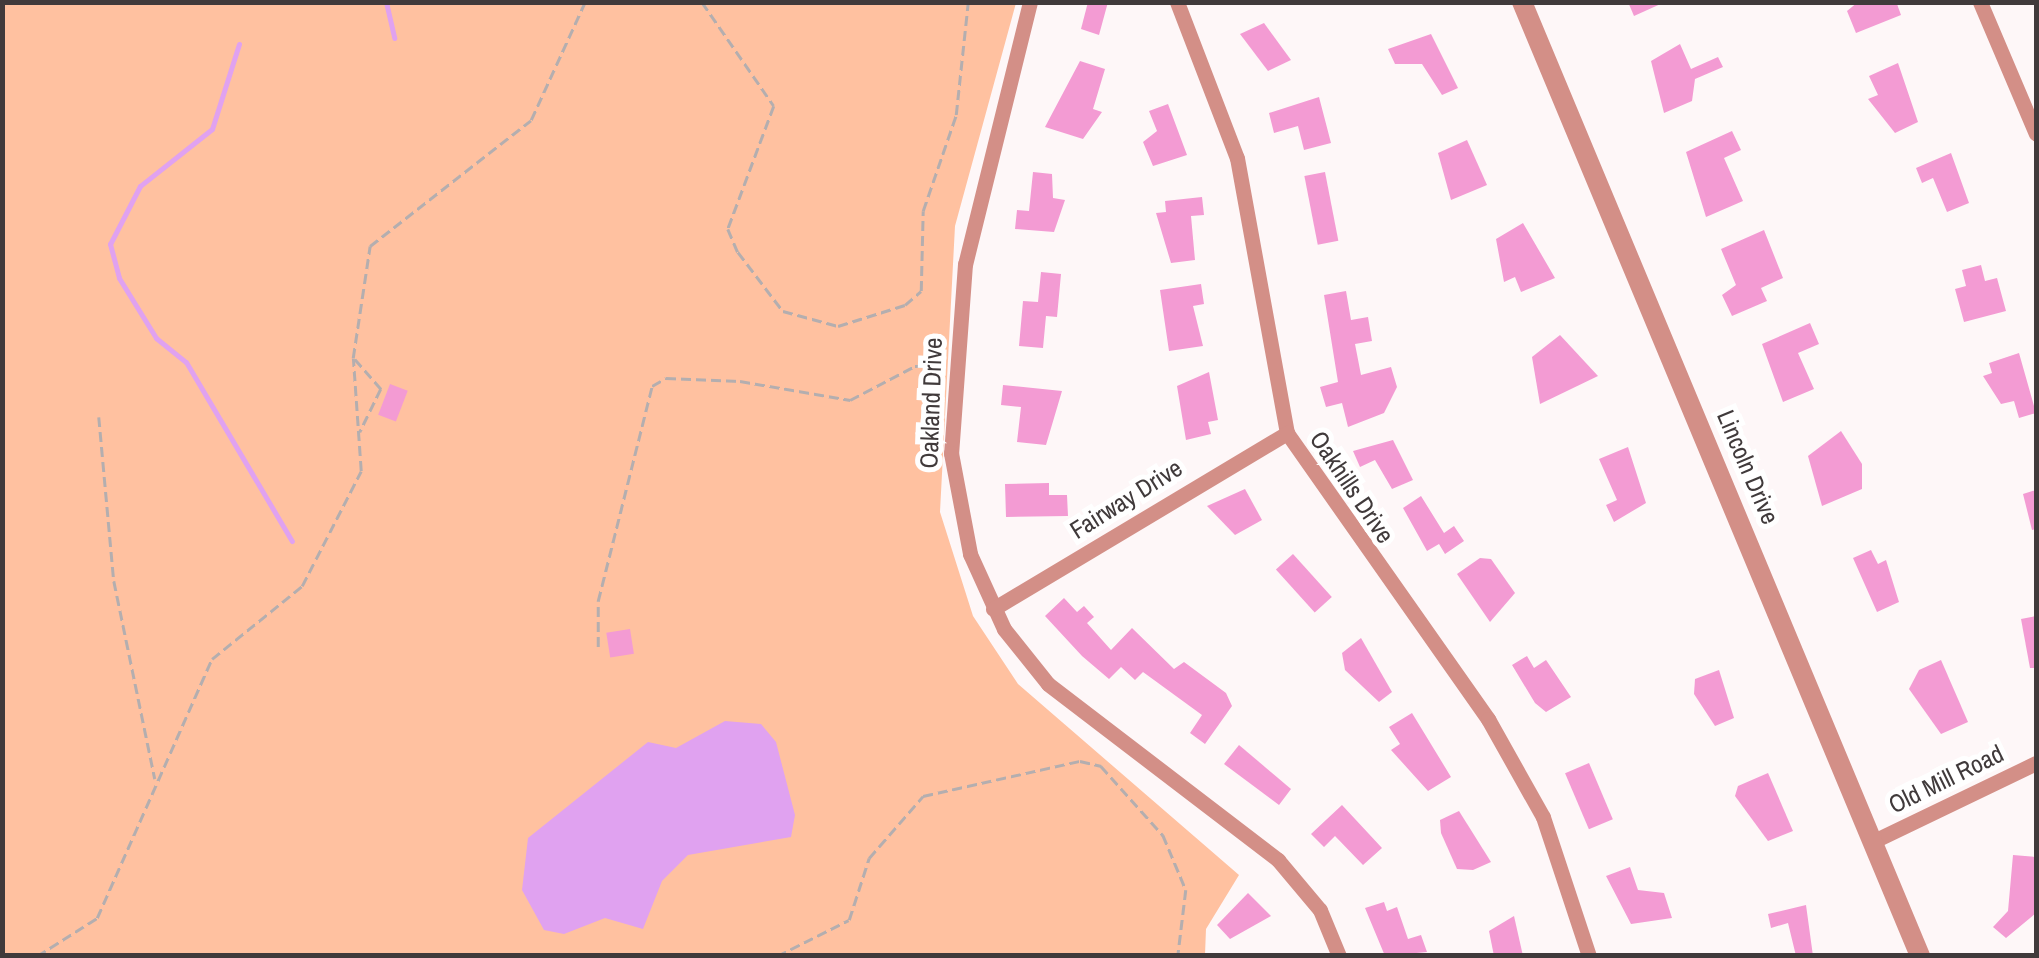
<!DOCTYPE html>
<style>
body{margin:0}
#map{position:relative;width:2039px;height:958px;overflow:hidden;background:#fef7f8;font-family:"Archivo Narrow",sans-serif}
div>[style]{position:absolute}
.green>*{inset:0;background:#ffc1a0}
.water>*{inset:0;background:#e0a2f0}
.stream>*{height:5px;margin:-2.5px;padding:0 2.5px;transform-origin:2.5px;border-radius:2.5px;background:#e0a2f0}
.building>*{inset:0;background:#f39bd3;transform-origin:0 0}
.path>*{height:2.5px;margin-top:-1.25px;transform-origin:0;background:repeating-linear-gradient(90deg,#b4aeaf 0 10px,transparent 0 15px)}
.minor>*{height:15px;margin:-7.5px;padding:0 7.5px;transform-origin:7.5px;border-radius:7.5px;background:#d38f87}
.tertiary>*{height:20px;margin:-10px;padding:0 10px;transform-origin:10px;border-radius:10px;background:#d38f87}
span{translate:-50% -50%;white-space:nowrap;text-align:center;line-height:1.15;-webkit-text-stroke:10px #fff;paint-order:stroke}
.street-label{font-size:25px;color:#403a3b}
.frame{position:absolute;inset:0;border:5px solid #403a3b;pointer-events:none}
</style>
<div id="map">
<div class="green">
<i style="clip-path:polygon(2px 3px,1016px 3px,955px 226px,940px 512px,973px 616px,1018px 684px,1239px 875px,1206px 929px,1205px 955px,3px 955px)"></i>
</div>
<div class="water">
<i style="clip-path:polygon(725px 721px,761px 724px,776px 742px,795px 815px,791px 837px,688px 855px,662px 881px,643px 929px,605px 918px,564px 934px,544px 930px,522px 890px,528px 838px,648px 742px,676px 748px)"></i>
</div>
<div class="stream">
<i style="left:386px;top:2px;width:37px;rotate:77deg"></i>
<i style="left:239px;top:44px;width:89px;rotate:107.6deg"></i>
<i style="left:212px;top:129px;width:92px;rotate:141.6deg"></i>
<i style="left:140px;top:186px;width:65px;rotate:117.3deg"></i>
<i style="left:110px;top:244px;width:35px;rotate:75deg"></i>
<i style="left:119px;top:278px;width:70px;rotate:58.3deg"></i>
<i style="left:156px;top:338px;width:38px;rotate:39deg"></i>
<i style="left:186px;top:362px;width:208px;rotate:59.4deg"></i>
</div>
<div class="building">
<i style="clip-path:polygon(1088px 2px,1108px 2px,1099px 35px,1081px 29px)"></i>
<i style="clip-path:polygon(1628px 2px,1665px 2px,1634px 16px)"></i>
<i style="clip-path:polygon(1858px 2px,1897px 4px,1901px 15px,1856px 33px,1847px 11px)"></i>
<i style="clip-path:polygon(1264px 23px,1291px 60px,1268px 71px,1240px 34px)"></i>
<i style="clip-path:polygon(1431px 34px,1458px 88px,1442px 95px,1422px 64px,1395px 64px,1388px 49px)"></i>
<i style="clip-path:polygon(1680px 44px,1691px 69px,1718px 57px,1723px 67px,1695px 79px,1692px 101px,1664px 113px,1651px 61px)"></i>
<i style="clip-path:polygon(1080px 61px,1105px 69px,1093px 109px,1102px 112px,1083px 139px,1045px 127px)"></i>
<i style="clip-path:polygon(1898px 63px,1918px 122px,1895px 133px,1868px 99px,1878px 95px,1869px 76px)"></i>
<i style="clip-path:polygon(1319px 97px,1331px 143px,1304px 150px,1298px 126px,1274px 133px,1269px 113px)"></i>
<i style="clip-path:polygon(1168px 104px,1187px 155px,1153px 166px,1143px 142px,1157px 131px,1149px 111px)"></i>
<i style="clip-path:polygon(1732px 131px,1741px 150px,1724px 158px,1743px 201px,1706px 217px,1686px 152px)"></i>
<i style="clip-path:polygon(1467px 140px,1487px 185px,1451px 200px,1438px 153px)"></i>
<i style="clip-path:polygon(1951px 153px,1969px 203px,1947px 212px,1933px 178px,1922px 183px,1916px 168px)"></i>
<i style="clip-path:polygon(1033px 172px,1052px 174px,1053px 198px,1065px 200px,1054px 232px,1015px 229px,1017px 210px,1029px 211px)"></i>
<i style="left:1325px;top:172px;width:70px;height:21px;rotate:79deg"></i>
<i style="clip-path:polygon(1202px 197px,1204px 215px,1191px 216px,1195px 260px,1171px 263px,1156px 213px,1166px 212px,1165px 201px)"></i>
<i style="clip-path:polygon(1523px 223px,1555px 278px,1521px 292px,1515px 277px,1504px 282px,1496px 239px)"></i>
<i style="clip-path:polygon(1764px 230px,1783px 278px,1761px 288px,1767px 301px,1732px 316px,1722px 295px,1736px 285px,1721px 249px)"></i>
<i style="clip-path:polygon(1981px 265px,1985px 281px,1997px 278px,2006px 311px,1964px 322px,1955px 289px,1966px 286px,1962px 270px)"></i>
<i style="clip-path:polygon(1041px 272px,1061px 274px,1057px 317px,1046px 316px,1043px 348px,1019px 346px,1023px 301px,1038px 302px)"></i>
<i style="clip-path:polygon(1201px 284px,1204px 304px,1193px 306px,1203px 346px,1169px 351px,1160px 290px)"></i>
<i style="clip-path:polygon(1346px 291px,1351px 320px,1368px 317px,1372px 341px,1355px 344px,1361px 375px,1391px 367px,1397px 387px,1384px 413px,1348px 427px,1342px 403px,1326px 407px,1320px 387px,1338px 382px,1324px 295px)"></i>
<i style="clip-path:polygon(1810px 323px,1819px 344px,1798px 353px,1814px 389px,1783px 402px,1762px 344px)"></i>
<i style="clip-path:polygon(1560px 335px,1598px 376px,1540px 404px,1532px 357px)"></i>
<i style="clip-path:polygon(2019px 353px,2036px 413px,2019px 418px,2014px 401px,2001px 404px,1983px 376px,1992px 373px,1989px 363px)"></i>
<i style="clip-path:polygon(1209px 372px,1218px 420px,1208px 422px,1211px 434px,1186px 440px,1177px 386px)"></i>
<i style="left:390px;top:384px;width:19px;height:33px;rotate:21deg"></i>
<i style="clip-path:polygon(1003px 385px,1062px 391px,1046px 445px,1017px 442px,1021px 407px,1001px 405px)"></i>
<i style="clip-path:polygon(1841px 431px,1862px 464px,1862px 489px,1822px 506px,1808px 456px)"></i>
<i style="clip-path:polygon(1393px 440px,1413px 480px,1392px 489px,1375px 460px,1360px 467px,1353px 451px)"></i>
<i style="clip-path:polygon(1628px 447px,1646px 503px,1614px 522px,1606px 505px,1617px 500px,1599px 459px)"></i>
<i style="clip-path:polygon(1049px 483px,1049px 495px,1067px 495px,1068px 516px,1006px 517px,1005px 484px)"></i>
<i style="clip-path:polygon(1245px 489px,1262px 520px,1235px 535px,1207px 506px)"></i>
<i style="clip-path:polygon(2036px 490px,2036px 529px,2032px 530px,2023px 494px)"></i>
<i style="clip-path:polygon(1421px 496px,1444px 533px,1454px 526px,1464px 541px,1445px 554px,1439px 544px,1427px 551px,1403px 508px)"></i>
<i style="clip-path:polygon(1871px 550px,1878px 564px,1886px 560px,1899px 602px,1877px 612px,1853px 558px)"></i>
<i style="left:1293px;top:554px;width:58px;height:23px;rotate:48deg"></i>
<i style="clip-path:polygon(1480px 558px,1491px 559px,1515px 593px,1490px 622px,1457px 574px)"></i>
<i style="clip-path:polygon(1064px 598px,1077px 612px,1084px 606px,1094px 617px,1087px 623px,1111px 650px,1132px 628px,1174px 669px,1184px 662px,1226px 693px,1232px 706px,1205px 744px,1190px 733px,1202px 715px,1143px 672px,1135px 680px,1121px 667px,1109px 679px,1082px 656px,1045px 616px)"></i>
<i style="clip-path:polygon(2036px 616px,2036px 668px,2030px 668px,2021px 619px)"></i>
<i style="left:630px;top:629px;width:25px;height:24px;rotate:81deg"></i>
<i style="clip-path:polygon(1361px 638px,1392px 692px,1379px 702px,1345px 670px,1342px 653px)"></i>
<i style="clip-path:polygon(1527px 656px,1534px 668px,1546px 660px,1571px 697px,1546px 712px,1535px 703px,1512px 665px)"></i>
<i style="clip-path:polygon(1941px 660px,1968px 722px,1941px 734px,1909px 689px,1919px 670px)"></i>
<i style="clip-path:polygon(1719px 670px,1734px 718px,1715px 726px,1694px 694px,1695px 679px)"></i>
<i style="clip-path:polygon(1412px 713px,1451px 777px,1428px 791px,1391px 750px,1400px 744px,1389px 727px)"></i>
<i style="clip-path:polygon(1239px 745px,1291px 789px,1279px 805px,1224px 764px)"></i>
<i style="left:1589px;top:763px;width:61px;height:26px;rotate:67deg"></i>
<i style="clip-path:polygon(1768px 773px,1793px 831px,1768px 841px,1735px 796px,1738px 786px)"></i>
<i style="clip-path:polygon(1342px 805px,1382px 848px,1363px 865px,1335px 836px,1324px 847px,1311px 834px)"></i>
<i style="clip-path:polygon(1459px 811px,1491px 862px,1473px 870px,1457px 869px,1441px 833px,1440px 820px)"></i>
<i style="clip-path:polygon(2013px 855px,2036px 857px,2036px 913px,2006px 938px,1993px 927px,2008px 911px)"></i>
<i style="clip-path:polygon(1630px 867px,1638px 890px,1664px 893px,1672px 918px,1631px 924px,1606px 876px)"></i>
<i style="clip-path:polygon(1248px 893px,1271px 916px,1230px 939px,1217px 925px)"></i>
<i style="clip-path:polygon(1384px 902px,1387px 911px,1397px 907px,1408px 939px,1421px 935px,1427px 952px,1385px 956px,1365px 908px)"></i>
<i style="clip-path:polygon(1806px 905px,1813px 956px,1796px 956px,1788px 923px,1771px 928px,1768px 914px)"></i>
<i style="clip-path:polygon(1514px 916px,1523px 956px,1494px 956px,1489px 931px)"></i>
</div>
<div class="path">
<i style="left:702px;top:2px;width:126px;rotate:55.3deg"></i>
<i style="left:774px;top:106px;width:131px;rotate:110.5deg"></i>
<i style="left:728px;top:229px;width:25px;rotate:67deg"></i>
<i style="left:738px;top:252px;width:74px;rotate:52.7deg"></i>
<i style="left:783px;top:311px;width:57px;rotate:15.3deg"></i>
<i style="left:838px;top:326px;width:70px;rotate:-17.4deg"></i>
<i style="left:905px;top:305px;width:21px;rotate:-41deg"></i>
<i style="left:921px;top:291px;width:80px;rotate:-88.6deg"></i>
<i style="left:923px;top:211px;width:102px;rotate:-71deg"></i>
<i style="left:956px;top:115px;width:114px;rotate:-83.9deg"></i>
<i style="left:355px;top:359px;width:40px;rotate:49deg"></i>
<i style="left:381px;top:389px;width:48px;rotate:116deg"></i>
<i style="left:99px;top:417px;width:165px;rotate:84.8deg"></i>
<i style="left:114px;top:581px;width:202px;rotate:78.3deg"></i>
<i style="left:598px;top:647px;width:46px;rotate:-90deg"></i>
<i style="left:598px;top:601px;width:222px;rotate:-75.9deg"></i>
<i style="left:652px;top:386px;width:16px;rotate:-30deg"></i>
<i style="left:666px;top:378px;width:74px;rotate:2.3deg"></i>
<i style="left:740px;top:381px;width:112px;rotate:9.8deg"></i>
<i style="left:850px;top:400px;width:73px;rotate:-27.6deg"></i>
<i style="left:915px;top:366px;width:29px;rotate:-2deg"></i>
<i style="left:37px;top:956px;width:71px;rotate:-32.3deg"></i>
<i style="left:97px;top:918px;width:283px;rotate:-66.1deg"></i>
<i style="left:212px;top:659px;width:116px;rotate:-39deg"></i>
<i style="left:302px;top:586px;width:129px;rotate:-62.8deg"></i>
<i style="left:361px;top:471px;width:113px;rotate:-94deg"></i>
<i style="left:353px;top:358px;width:113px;rotate:-81.4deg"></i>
<i style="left:370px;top:246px;width:204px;rotate:-38deg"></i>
<i style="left:531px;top:120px;width:130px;rotate:-65.4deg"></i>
<i style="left:777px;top:956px;width:80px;rotate:-26.6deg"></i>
<i style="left:849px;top:920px;width:65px;rotate:-72.1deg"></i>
<i style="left:869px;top:858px;width:82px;rotate:-48.9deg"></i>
<i style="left:923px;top:796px;width:161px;rotate:-12.6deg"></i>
<i style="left:1080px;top:761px;width:22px;rotate:13deg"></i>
<i style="left:1101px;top:766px;width:93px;rotate:48.1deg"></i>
<i style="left:1163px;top:835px;width:60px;rotate:67.3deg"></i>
<i style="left:1186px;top:890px;width:66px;rotate:96.9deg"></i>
</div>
<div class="minor">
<i style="left:1030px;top:2px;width:270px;rotate:103.9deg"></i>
<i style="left:965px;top:264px;width:190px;rotate:94.2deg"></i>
<i style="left:951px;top:453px;width:103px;rotate:79.3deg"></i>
<i style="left:970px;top:554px;width:82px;rotate:65.6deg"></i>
<i style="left:1004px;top:629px;width:70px;rotate:51.3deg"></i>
<i style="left:1048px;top:684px;width:290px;rotate:37.4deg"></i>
<i style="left:1278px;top:860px;width:65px;rotate:50deg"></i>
<i style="left:1320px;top:910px;width:50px;rotate:67.6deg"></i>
<i style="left:1177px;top:2px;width:167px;rotate:69deg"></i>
<i style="left:1237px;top:158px;width:280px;rotate:79.7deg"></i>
<i style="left:1287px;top:433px;width:350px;rotate:54.9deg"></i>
<i style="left:1488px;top:719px;width:112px;rotate:60.7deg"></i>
<i style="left:1543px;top:817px;width:146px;rotate:71.7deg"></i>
<i style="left:1980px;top:2px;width:143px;rotate:67deg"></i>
<i style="left:993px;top:609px;width:343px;rotate:-30.9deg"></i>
<i style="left:1878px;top:839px;width:175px;rotate:-25.7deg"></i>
</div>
<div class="tertiary">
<i style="left:1522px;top:2px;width:1034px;rotate:67.35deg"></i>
</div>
<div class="street-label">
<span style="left:931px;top:403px;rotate:-88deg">Oakland Drive</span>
<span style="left:1748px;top:467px;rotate:67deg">Lincoln Drive</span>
<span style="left:1352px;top:487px;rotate:56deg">Oakhills Drive</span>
<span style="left:1126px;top:499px;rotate:-32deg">Fairway Drive</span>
<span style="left:1946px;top:779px;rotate:-26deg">Old Mill Road</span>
</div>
<div class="frame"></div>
</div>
